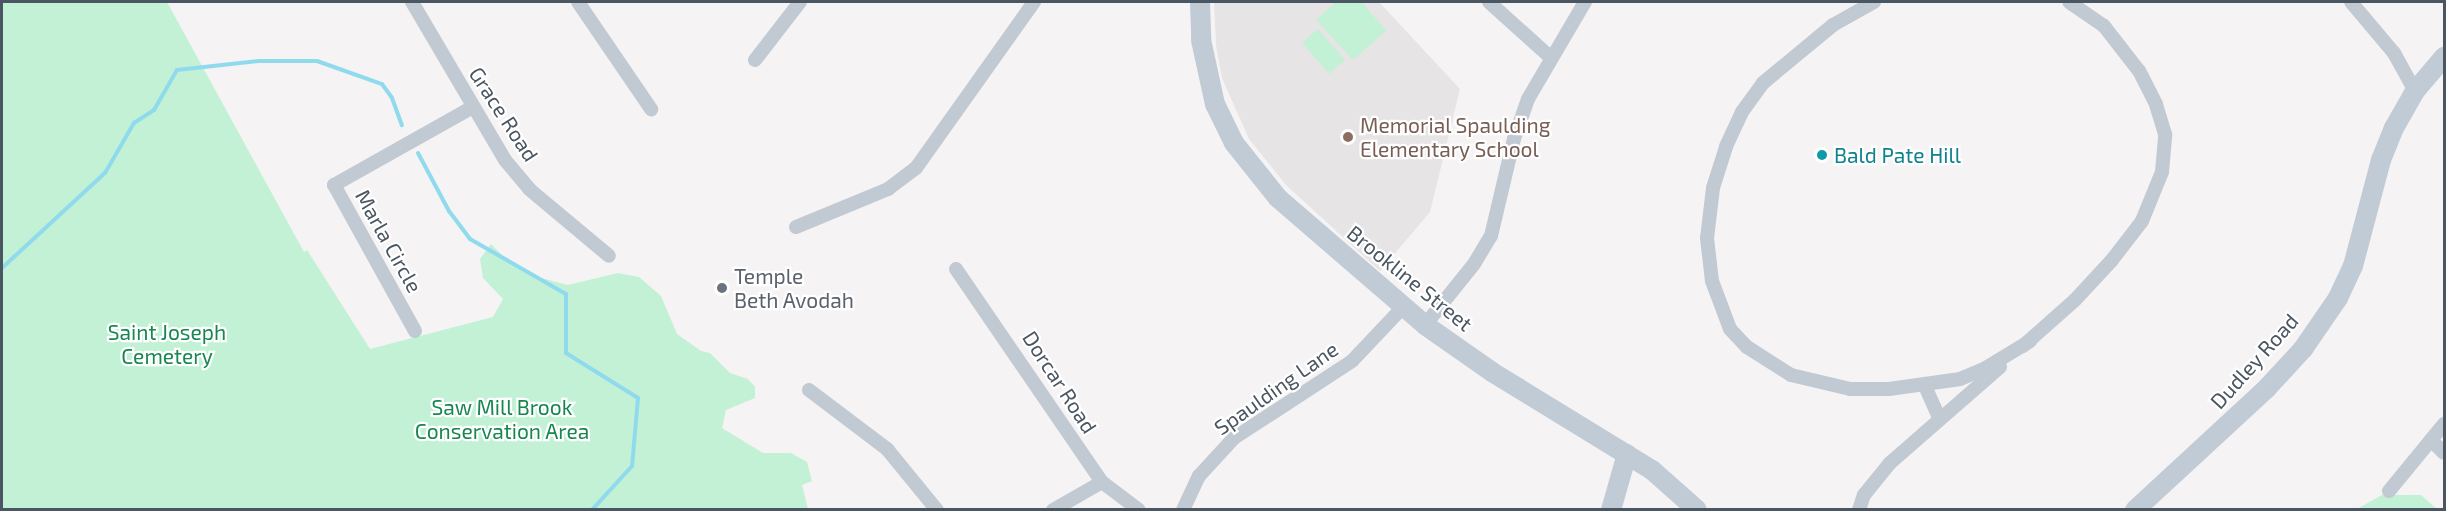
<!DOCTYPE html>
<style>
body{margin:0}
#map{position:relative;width:2446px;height:511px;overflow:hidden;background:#f5f3f3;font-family:"Exo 2",sans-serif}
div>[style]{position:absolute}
.education>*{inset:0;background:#e6e4e5}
.green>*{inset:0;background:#c3f1d5;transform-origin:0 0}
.stream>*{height:4px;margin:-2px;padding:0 2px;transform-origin:2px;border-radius:2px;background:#90daee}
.street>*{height:14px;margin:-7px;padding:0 7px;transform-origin:7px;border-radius:7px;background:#c1cad2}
.secondary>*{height:20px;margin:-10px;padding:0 10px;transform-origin:10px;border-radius:10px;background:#c1cbd6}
.dots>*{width:16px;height:16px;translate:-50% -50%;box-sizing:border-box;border:3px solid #fff;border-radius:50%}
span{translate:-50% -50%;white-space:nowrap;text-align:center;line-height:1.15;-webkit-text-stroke:4.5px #fff;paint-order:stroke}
.street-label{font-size:21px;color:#4a5661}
.education-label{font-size:21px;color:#785e54}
.left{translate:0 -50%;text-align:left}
.culture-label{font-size:21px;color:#0d838f}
.worship-label{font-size:21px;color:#5b616d}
.park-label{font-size:21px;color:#17864f}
.frame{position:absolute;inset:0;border:3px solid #4a5661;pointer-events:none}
</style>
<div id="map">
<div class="education">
<i style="clip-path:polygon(1214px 2px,1379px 2px,1460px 89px,1430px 212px,1380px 271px,1286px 185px,1249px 139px,1222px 78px,1216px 45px)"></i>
</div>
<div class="green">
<i style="clip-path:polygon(2px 2px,167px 2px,304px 252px,307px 250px,370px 349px,493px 317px,503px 299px,483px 278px,480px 259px,491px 244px,507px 260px,541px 278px,568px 285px,618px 273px,639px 277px,661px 296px,677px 334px,701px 351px,710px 353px,730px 373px,748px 379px,755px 387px,755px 398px,726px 410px,722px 428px,763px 453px,791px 453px,807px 462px,812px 481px,802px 485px,808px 509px,2px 509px)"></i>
<i style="clip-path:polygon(1336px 2px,1362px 2px,1386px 31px,1353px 60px,1316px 20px)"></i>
<i style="left:1318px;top:29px;width:41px;height:21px;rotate:49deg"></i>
<i style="clip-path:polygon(2382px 495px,2421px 495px,2437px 509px,2355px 510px)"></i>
</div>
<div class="stream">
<i style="left:418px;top:153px;width:66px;rotate:61.9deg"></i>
<i style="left:449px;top:211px;width:35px;rotate:53deg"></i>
<i style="left:470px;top:239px;width:111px;rotate:29.8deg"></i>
<i style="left:566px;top:294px;width:59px;rotate:90deg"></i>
<i style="left:566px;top:353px;width:85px;rotate:32deg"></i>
<i style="left:638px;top:398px;width:68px;rotate:95deg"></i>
<i style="left:632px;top:466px;width:59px;rotate:132.3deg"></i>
<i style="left:2px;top:268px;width:140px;rotate:-42.7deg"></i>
<i style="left:105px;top:173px;width:58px;rotate:-59.9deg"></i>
<i style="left:134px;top:123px;width:24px;rotate:-33deg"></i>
<i style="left:154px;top:110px;width:46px;rotate:-60.1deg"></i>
<i style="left:177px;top:70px;width:82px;rotate:-6.3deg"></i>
<i style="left:259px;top:61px;width:58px"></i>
<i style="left:317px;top:61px;width:69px;rotate:19.5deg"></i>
<i style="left:382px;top:84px;width:17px;rotate:54deg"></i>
<i style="left:392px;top:98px;width:29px;rotate:70deg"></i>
</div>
<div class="street">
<i style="left:412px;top:2px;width:183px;rotate:59.5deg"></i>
<i style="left:505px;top:160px;width:38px;rotate:50deg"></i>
<i style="left:529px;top:189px;width:104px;rotate:39.9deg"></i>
<i style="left:578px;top:2px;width:130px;rotate:55.7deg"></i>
<i style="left:1489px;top:2px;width:82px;rotate:42deg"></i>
<i style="left:1874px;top:2px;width:47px;rotate:150.7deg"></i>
<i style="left:1833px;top:25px;width:91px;rotate:140.4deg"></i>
<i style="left:1763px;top:83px;width:36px;rotate:126deg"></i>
<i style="left:1742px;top:112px;width:38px;rotate:115deg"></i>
<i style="left:1726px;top:147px;width:43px;rotate:107.6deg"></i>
<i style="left:1713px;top:188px;width:50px;rotate:96.8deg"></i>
<i style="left:1707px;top:238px;width:43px;rotate:83.4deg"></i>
<i style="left:1712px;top:281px;width:51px;rotate:69.4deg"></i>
<i style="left:1730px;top:329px;width:25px;rotate:47deg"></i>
<i style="left:1747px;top:347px;width:52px;rotate:32.5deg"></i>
<i style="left:1791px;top:375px;width:61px;rotate:13.3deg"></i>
<i style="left:1850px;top:389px;width:39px"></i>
<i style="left:1889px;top:389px;width:72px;rotate:-8deg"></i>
<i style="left:1960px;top:379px;width:26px;rotate:-23deg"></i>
<i style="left:1984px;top:369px;width:54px;rotate:-31.3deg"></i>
<i style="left:2351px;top:2px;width:67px;rotate:49.9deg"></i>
<i style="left:2394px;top:53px;width:43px;rotate:61.1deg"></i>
<i style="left:755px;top:60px;width:73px;rotate:-52.2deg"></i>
<i style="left:796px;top:227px;width:100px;rotate:-22.4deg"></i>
<i style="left:888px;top:189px;width:35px;rotate:-37deg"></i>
<i style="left:916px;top:168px;width:204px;rotate:-54.6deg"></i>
<i style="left:956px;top:269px;width:258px;rotate:55.6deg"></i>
<i style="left:1102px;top:482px;width:46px;rotate:37.1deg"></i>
<i style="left:1425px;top:325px;width:78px;rotate:-51.2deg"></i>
<i style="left:1474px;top:264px;width:33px;rotate:-59deg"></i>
<i style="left:1491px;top:236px;width:100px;rotate:-76.7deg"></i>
<i style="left:1514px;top:139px;width:42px;rotate:-70.7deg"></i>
<i style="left:1528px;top:99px;width:113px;rotate:-59.6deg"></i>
<i style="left:415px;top:331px;width:167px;rotate:-119deg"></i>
<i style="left:334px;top:185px;width:159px;rotate:-29.3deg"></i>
<i style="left:2023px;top:346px;width:69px;rotate:-41.5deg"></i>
<i style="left:2075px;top:300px;width:54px;rotate:-47.2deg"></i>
<i style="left:2112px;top:260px;width:49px;rotate:-52.4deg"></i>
<i style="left:2142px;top:221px;width:53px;rotate:-67.8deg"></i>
<i style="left:2162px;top:172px;width:38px;rotate:-85deg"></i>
<i style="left:2165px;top:134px;width:31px;rotate:-107deg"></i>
<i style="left:2156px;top:104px;width:37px;rotate:-117deg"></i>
<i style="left:2139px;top:71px;width:57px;rotate:-127.9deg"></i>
<i style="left:2104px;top:26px;width:42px;rotate:-145.6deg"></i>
<i style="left:1925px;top:386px;width:36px;rotate:66deg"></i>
<i style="left:809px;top:390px;width:98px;rotate:37.1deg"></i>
<i style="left:887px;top:449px;width:79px;rotate:50.7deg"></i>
<i style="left:2431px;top:440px;width:18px;rotate:45deg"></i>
<i style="left:2389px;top:491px;width:87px;rotate:-50.6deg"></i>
<i style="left:1053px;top:510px;width:56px;rotate:-29.7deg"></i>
<i style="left:1183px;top:510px;width:38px;rotate:-65deg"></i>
<i style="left:1199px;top:476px;width:52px;rotate:-47.4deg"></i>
<i style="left:1234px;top:438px;width:141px;rotate:-33.1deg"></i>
<i style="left:1352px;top:361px;width:74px;rotate:-46.6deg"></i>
<i style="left:1859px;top:510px;width:16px;rotate:-72deg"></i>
<i style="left:1864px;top:495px;width:41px;rotate:-50.9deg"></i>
<i style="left:1890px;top:463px;width:146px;rotate:-41.1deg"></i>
</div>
<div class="secondary">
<i style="left:1200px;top:2px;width:38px;rotate:88deg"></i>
<i style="left:1201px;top:40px;width:66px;rotate:77.7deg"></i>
<i style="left:1215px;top:104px;width:43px;rotate:64deg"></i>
<i style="left:1234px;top:143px;width:70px;rotate:51.3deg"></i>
<i style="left:1278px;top:198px;width:194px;rotate:40.8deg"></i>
<i style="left:1425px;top:325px;width:82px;rotate:35deg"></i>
<i style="left:1492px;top:372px;width:188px;rotate:31.5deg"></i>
<i style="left:1652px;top:470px;width:60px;rotate:41.6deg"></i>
<i style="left:1611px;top:510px;width:58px;rotate:-74.1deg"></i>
<i style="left:2135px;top:510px;width:180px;rotate:-42.7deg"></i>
<i style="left:2267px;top:388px;width:53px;rotate:-47.3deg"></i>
<i style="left:2303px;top:349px;width:62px;rotate:-55.5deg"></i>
<i style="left:2338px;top:298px;width:35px;rotate:-65deg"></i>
<i style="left:2353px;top:266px;width:110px;rotate:-75.2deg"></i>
<i style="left:2381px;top:160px;width:35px;rotate:-68deg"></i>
<i style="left:2394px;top:128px;width:43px;rotate:-60.4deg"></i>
<i style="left:2415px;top:91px;width:45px;rotate:-49.5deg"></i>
</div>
<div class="dots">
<i style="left:1348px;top:137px;background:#8d6e63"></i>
<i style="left:1822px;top:155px;background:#0f9aa8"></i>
<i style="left:722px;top:288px;background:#6b7280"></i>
</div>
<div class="street-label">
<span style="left:504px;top:114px;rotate:57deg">Grace Road</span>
<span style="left:389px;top:241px;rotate:61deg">Marla Circle</span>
<span style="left:1410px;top:278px;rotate:39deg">Brookline Street</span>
<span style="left:2254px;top:361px;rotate:-48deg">Dudley Road</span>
<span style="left:1060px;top:382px;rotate:57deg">Dorcar Road</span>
<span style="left:1276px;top:388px;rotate:-35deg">Spaulding Lane</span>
</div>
<div class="education-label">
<span class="left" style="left:1360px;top:137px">Memorial Spaulding<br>Elementary School</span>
</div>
<div class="culture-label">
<span class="left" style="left:1834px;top:155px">Bald Pate Hill</span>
</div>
<div class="worship-label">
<span class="left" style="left:734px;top:288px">Temple<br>Beth Avodah</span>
</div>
<div class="park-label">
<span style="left:167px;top:344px">Saint Joseph<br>Cemetery</span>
<span style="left:502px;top:419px">Saw Mill Brook<br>Conservation Area</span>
</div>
<div class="frame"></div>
</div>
